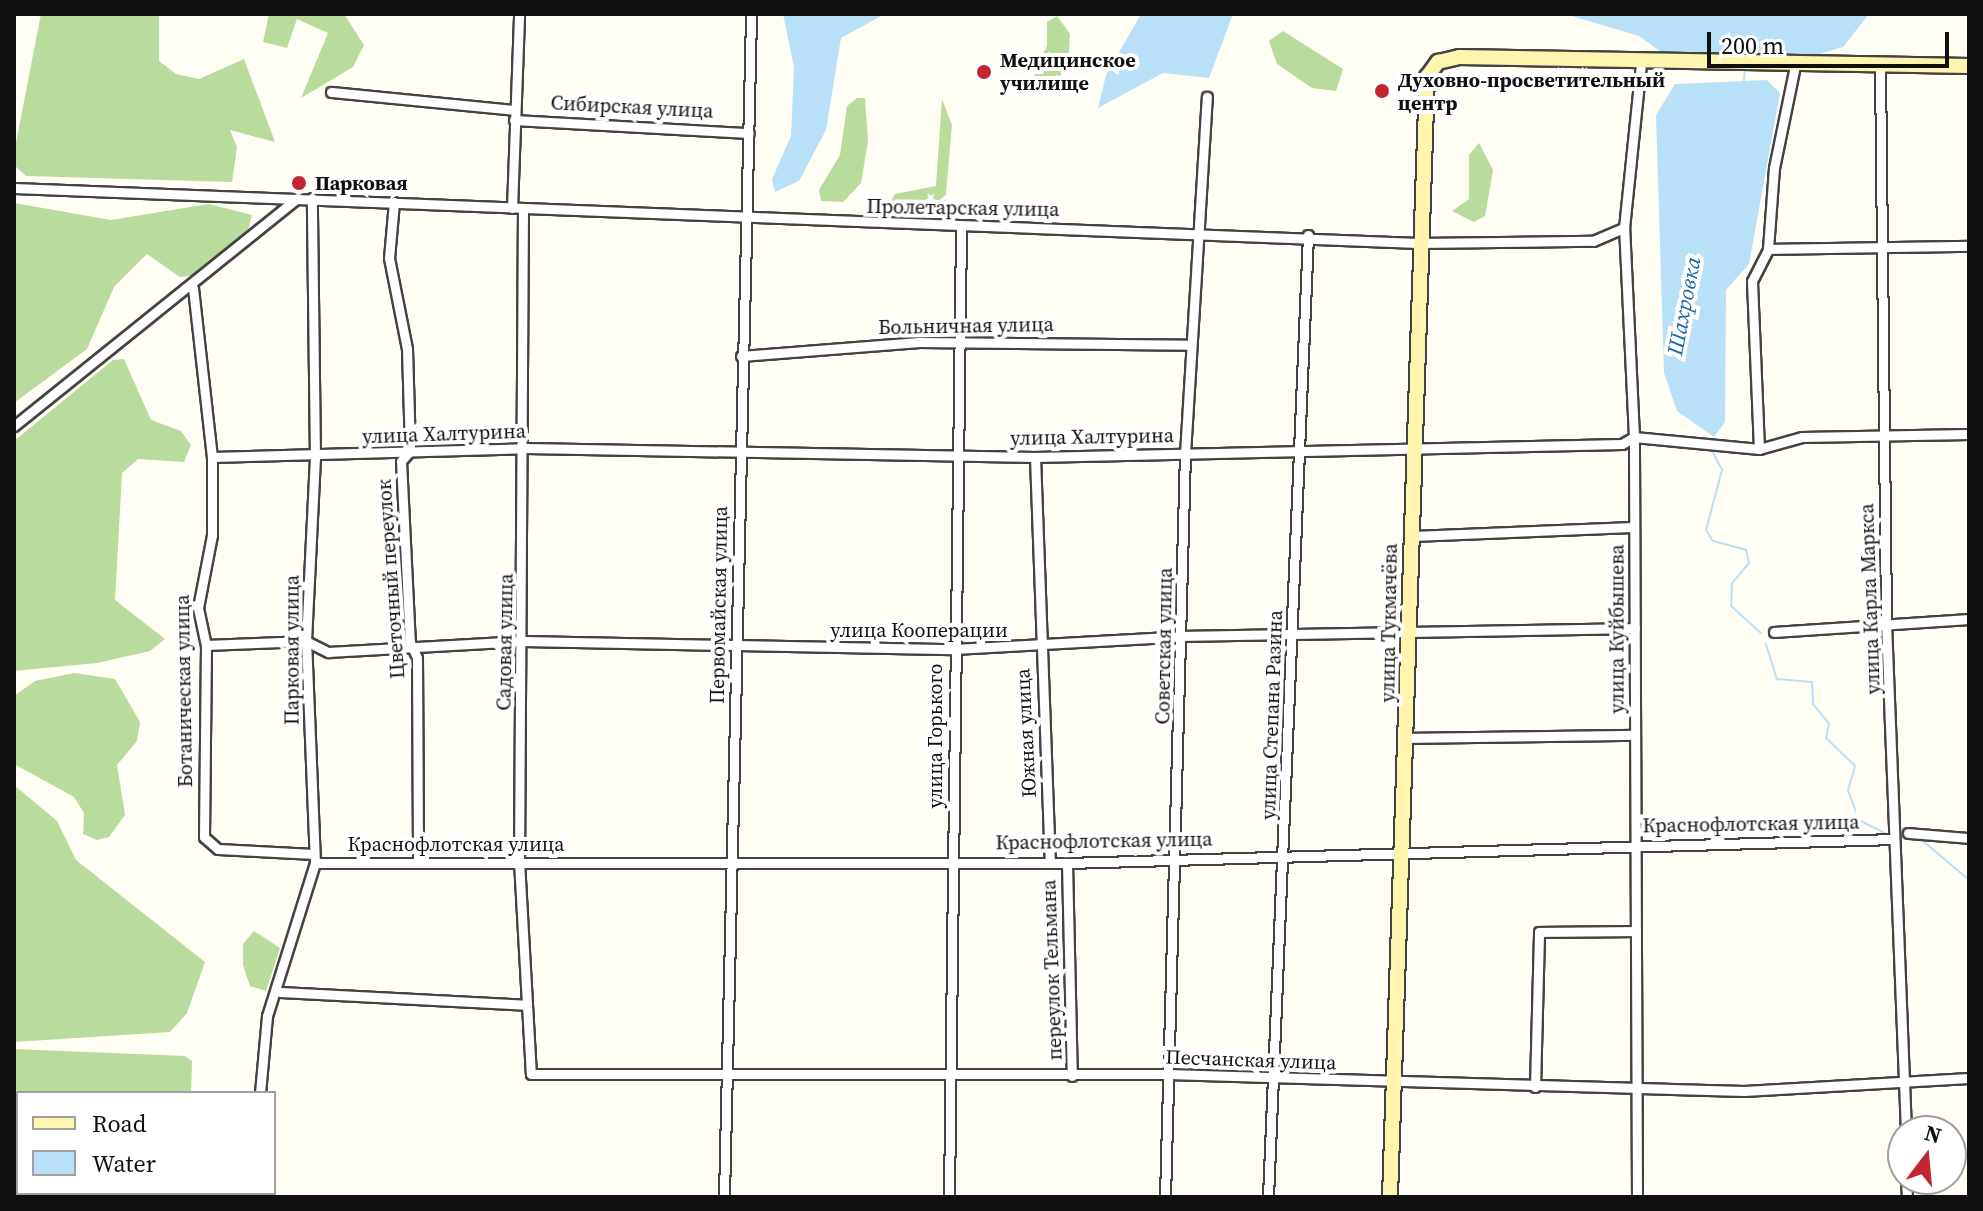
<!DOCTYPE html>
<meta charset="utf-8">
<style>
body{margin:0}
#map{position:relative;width:1983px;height:1211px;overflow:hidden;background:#fffdf4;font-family:"Source Serif 4",serif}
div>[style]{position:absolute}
.green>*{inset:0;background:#d5eabc}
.forest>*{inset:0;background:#b9db9b}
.water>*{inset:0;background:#b8e0f7}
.stream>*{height:2px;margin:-1px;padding:0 1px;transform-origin:1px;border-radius:1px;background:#b8e0f7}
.roads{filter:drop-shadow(2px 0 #434343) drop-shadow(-2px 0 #434343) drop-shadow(0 2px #434343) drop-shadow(0 -2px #434343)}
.street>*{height:9px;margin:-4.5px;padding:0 4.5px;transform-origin:4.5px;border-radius:4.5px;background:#fff}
.secondary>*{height:14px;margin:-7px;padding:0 7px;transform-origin:7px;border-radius:7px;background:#fff5af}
.dots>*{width:22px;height:22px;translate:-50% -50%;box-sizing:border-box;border:4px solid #fff;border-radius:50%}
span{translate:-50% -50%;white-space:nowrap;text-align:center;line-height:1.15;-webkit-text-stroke:8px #fff;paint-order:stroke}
.poi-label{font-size:20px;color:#101010;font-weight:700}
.left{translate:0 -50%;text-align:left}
.street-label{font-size:20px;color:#101010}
.water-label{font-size:22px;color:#1869a4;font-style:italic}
.frame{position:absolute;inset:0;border:16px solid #101010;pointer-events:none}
.legend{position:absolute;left:16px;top:1091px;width:260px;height:104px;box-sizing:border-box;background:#fff;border:2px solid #9f9f9f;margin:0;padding:10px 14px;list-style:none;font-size:24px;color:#101010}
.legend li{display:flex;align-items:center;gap:16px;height:40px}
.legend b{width:40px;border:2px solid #9f9f9f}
.north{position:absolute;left:1887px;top:1115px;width:80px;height:80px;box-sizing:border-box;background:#fff;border:2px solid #9f9f9f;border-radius:50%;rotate:16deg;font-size:22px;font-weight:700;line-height:32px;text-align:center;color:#101010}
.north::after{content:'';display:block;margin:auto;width:28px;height:36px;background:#c22731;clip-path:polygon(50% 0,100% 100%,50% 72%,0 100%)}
.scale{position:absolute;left:1707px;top:32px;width:242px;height:36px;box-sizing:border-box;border:4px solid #101010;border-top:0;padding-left:10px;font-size:24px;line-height:28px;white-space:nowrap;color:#101010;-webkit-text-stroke:6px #fff;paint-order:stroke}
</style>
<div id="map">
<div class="green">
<i style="clip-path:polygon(14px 1088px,20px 1093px,18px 1193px,28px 1197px,14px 1197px)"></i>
</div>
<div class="forest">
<i style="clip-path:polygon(41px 14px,159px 14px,159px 61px,176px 74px,199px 79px,244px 59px,275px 142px,230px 130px,237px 147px,232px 182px,26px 176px,14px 165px,14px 153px)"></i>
<i style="clip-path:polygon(269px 14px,344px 14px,364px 45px,353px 67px,301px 98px,328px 33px,297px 19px,287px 48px,263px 42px)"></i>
<i style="clip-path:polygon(1057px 16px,1070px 34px,1068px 67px,1057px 79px,1038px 81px,1033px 71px,1047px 46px,1047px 22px)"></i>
<i style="clip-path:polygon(1283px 31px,1343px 69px,1336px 91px,1312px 88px,1277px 64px,1269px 41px)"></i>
<i style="clip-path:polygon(857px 98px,865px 98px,868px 141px,861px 183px,843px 202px,821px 201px,819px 190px,840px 155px,847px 106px)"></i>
<i style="clip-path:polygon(942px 99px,952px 125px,945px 205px,936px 211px,886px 209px,895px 194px,936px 186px)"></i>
<i style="clip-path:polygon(1479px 143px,1493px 170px,1485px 216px,1474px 222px,1452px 211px,1469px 199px,1469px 155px)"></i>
<i style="clip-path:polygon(14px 203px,111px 220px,209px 204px,252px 215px,245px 242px,201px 275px,180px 277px,147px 254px,114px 287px,87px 349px,14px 403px)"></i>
<i style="clip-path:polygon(124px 359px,151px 420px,181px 431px,191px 445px,184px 462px,138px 459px,122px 473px,115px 600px,165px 639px,150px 651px,97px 663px,14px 671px,14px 441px,113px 360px)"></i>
<i style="clip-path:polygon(74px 673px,115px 679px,140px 722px,137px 741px,117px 765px,125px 815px,109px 837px,97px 840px,83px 834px,84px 813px,74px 797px,14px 764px,14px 696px,35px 681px)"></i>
<i style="clip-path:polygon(14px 785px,57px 821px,76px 860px,205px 962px,187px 1013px,170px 1032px,14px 1042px)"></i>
<i style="clip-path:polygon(254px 931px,280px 948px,266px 991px,250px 986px,243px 965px,243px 944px)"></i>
<i style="clip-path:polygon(14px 1049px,185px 1056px,192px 1061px,191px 1093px,20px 1093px,14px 1088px)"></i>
<i style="clip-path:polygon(33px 1193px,189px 1193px,31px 1197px)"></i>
</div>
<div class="water">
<i style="clip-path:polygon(783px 14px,885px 14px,841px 38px,826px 130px,799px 181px,775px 192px,772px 179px,791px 136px,794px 67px)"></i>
<i style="clip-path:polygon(1141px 14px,1233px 14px,1209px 78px,1163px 73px,1098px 108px,1106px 75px)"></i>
<i style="clip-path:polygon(1565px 14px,1869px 14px,1843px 47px,1806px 58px,1668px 57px,1639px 36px)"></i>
<i style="clip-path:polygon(1767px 80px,1780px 93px,1749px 264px,1726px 290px,1725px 422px,1714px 437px,1677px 411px,1664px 373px,1656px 115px,1675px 84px)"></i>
</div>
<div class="stream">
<i style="left:1744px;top:82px;width:14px;rotate:-86deg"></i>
<i style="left:1711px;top:449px;width:24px;rotate:62deg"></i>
<i style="left:1722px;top:470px;width:62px;rotate:104.9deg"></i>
<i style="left:1706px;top:530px;width:13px;rotate:58deg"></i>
<i style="left:1713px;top:541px;width:34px;rotate:15deg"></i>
<i style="left:1746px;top:550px;width:13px;rotate:77deg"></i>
<i style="left:1749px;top:563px;width:26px;rotate:130deg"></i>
<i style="left:1732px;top:583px;width:23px;rotate:92deg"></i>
<i style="left:1731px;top:606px;width:40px;rotate:42deg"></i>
<i style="left:1766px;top:644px;width:37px;rotate:73deg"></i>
<i style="left:1777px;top:679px;width:35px;rotate:5deg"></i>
<i style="left:1812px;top:682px;width:22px;rotate:87deg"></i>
<i style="left:1813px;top:704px;width:26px;rotate:51deg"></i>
<i style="left:1829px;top:724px;width:14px;rotate:102deg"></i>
<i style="left:1826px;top:738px;width:40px;rotate:44deg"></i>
<i style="left:1855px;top:766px;width:25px;rotate:106deg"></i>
<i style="left:1848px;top:790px;width:32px;rotate:70deg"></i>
<i style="left:1859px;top:820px;width:30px;rotate:27deg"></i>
<i style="left:1906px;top:838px;width:17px;rotate:10deg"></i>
<i style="left:1923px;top:841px;width:60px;rotate:40.3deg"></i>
</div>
<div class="roads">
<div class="street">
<i style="left:1880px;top:65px;width:558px;rotate:89.38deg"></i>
<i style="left:1886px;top:623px;width:508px;rotate:87.75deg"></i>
<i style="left:331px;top:92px;width:184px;rotate:5.6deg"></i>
<i style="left:514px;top:120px;width:235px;rotate:3.2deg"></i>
<i style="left:14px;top:188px;width:1405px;rotate:2.24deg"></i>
<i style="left:1418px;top:243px;width:175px;rotate:-0.7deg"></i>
<i style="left:1593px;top:241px;width:34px;rotate:-23deg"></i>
<i style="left:394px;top:202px;width:56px;rotate:95.1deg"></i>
<i style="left:389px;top:258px;width:93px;rotate:78.8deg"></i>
<i style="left:407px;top:349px;width:102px;rotate:88.3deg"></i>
<i style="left:410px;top:451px;width:13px;rotate:132deg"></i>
<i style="left:401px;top:461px;width:181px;rotate:87.2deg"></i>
<i style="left:410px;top:642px;width:17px;rotate:66deg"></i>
<i style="left:417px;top:658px;width:204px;rotate:89.7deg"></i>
<i style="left:512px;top:208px;width:194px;rotate:-87.9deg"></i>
<i style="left:523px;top:209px;width:652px;rotate:90.35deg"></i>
<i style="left:519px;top:861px;width:213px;rotate:86.8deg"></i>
<i style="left:531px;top:1074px;width:636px"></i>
<i style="left:1167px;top:1074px;width:577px;rotate:1.69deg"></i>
<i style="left:1744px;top:1091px;width:225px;rotate:-3.3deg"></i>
<i style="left:1768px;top:249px;width:201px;rotate:-0.9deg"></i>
<i style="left:193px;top:288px;width:170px;rotate:83.6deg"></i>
<i style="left:212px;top:457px;width:78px;rotate:90deg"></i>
<i style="left:212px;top:535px;width:74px;rotate:100.9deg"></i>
<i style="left:198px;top:608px;width:38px;rotate:78deg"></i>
<i style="left:206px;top:645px;width:192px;rotate:90.6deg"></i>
<i style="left:204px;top:837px;width:18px;rotate:41deg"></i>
<i style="left:218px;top:849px;width:96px;rotate:3deg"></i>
<i style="left:741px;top:356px;width:179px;rotate:-4.5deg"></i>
<i style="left:919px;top:342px;width:272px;rotate:0.6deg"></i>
<i style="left:14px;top:426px;width:364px;rotate:-38.8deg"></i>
<i style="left:1759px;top:449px;width:168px;rotate:-92.4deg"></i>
<i style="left:1752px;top:281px;width:36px;rotate:-63deg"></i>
<i style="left:1768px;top:249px;width:81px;rotate:-85.8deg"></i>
<i style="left:1774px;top:168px;width:104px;rotate:-78.4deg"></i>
<i style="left:212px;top:457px;width:314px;rotate:-1.6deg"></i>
<i style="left:526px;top:448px;width:509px;rotate:1.01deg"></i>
<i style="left:1035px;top:457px;width:587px;rotate:-1.27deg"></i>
<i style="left:1622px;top:444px;width:14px;rotate:-30deg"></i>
<i style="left:1634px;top:437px;width:126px;rotate:5.5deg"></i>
<i style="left:1759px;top:449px;width:45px;rotate:-15.6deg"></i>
<i style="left:1802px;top:437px;width:167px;rotate:-1deg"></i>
<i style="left:1035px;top:457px;width:406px;rotate:87.9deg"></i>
<i style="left:1411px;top:536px;width:223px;rotate:-2.3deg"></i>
<i style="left:1774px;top:632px;width:195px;rotate:-3.8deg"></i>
<i style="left:206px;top:645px;width:100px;rotate:-2.3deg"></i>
<i style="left:306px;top:641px;width:25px;rotate:27deg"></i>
<i style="left:328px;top:652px;width:195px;rotate:-3.2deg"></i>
<i style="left:523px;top:641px;width:431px;rotate:1.1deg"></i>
<i style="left:954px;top:649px;width:229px;rotate:-3.2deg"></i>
<i style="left:1183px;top:636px;width:452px;rotate:-1deg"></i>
<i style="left:1406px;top:738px;width:229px;rotate:-0.8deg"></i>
<i style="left:1908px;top:833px;width:61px;rotate:4.7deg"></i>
<i style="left:315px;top:863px;width:752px"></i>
<i style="left:1067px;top:863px;width:826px;rotate:-1.66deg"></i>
<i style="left:1067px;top:863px;width:213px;rotate:88.7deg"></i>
<i style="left:280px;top:992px;width:246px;rotate:3deg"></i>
<i style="left:1535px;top:1087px;width:155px;rotate:-88.5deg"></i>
<i style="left:1539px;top:932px;width:97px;rotate:-0.6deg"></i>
<i style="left:260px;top:1093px;width:77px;rotate:-84.8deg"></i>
<i style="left:267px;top:1016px;width:160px;rotate:-72.6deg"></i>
<i style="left:315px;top:863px;width:222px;rotate:-92.3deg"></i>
<i style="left:306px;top:641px;width:182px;rotate:-87.2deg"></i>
<i style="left:315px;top:459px;width:261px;rotate:-90.7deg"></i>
<i style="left:1906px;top:1179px;width:18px;rotate:87deg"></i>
<i style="left:259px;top:1197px;width:4px;rotate:-90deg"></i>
<i style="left:724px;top:1197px;width:1183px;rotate:-88.69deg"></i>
<i style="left:949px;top:1197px;width:970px;rotate:-89.29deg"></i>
<i style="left:1165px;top:1197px;width:743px;rotate:-88.46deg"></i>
<i style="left:1185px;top:454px;width:358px;rotate:-86.5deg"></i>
<i style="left:1268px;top:1197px;width:963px;rotate:-87.62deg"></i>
<i style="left:1637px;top:1197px;width:760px;rotate:-90.23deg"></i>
<i style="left:1634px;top:437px;width:209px;rotate:-92.7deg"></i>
<i style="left:1624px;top:228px;width:165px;rotate:-84.1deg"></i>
</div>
<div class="secondary">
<i style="left:1390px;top:1197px;width:1121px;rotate:-88.11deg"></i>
<i style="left:1427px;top:77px;width:19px;rotate:-54deg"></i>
<i style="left:1438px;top:62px;width:22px;rotate:-13deg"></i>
<i style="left:1459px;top:57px;width:510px;rotate:1.01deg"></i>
</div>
</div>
<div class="dots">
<i style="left:984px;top:72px;background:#c22731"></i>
<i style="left:1382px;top:91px;background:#c22731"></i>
<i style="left:299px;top:183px;background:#c22731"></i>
</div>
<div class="poi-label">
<span class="left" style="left:1000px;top:72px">Медицинское<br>училище</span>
<span class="left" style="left:1398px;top:92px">Духовно-просветительный<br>центр</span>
<span class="left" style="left:315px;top:183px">Парковая</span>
</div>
<div class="street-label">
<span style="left:632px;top:107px;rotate:3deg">Сибирская улица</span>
<span style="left:963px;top:208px;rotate:1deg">Пролетарская улица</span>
<span style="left:966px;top:326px;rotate:-1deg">Больничная улица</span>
<span style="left:444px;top:434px;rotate:-2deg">улица Халтурина</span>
<span style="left:1092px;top:437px;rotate:-1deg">улица Халтурина</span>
<span style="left:391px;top:579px;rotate:-94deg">Цветочный переулок</span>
<span style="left:1870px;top:599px;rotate:-92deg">улица Карла Маркса</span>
<span style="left:719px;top:605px;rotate:-89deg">Первомайская улица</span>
<span style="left:1389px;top:623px;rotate:-89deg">улица Тукмачёва</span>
<span style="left:1617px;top:629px;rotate:-90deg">улица Куйбышева</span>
<span style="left:919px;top:630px">улица Кооперации</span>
<span style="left:505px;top:642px;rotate:-89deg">Садовая улица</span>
<span style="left:1164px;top:646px;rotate:-89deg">Советская улица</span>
<span style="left:292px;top:650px;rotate:-90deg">Парковая улица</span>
<span style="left:184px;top:691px;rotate:-91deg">Ботаническая улица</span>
<span style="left:1272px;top:715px;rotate:-88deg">улица Степана Разина</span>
<span style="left:1026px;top:733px;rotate:-93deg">Южная улица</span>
<span style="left:935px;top:736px;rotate:-90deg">улица Горького</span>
<span style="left:1751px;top:824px;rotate:-1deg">Краснофлотская улица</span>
<span style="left:1104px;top:841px;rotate:-1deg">Краснофлотская улица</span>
<span style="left:456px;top:844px">Краснофлотская улица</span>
<span style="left:1052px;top:970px;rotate:-92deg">переулок Тельмана</span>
<span style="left:1251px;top:1060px;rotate:2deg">Песчанская улица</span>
</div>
<div class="water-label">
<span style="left:1684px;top:306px;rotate:-79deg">Шахровка</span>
</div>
<div class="frame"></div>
<ul class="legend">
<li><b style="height:10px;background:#fff5af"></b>Road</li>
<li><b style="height:22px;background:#b8e0f7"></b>Water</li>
</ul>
<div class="north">N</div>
<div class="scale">200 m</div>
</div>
